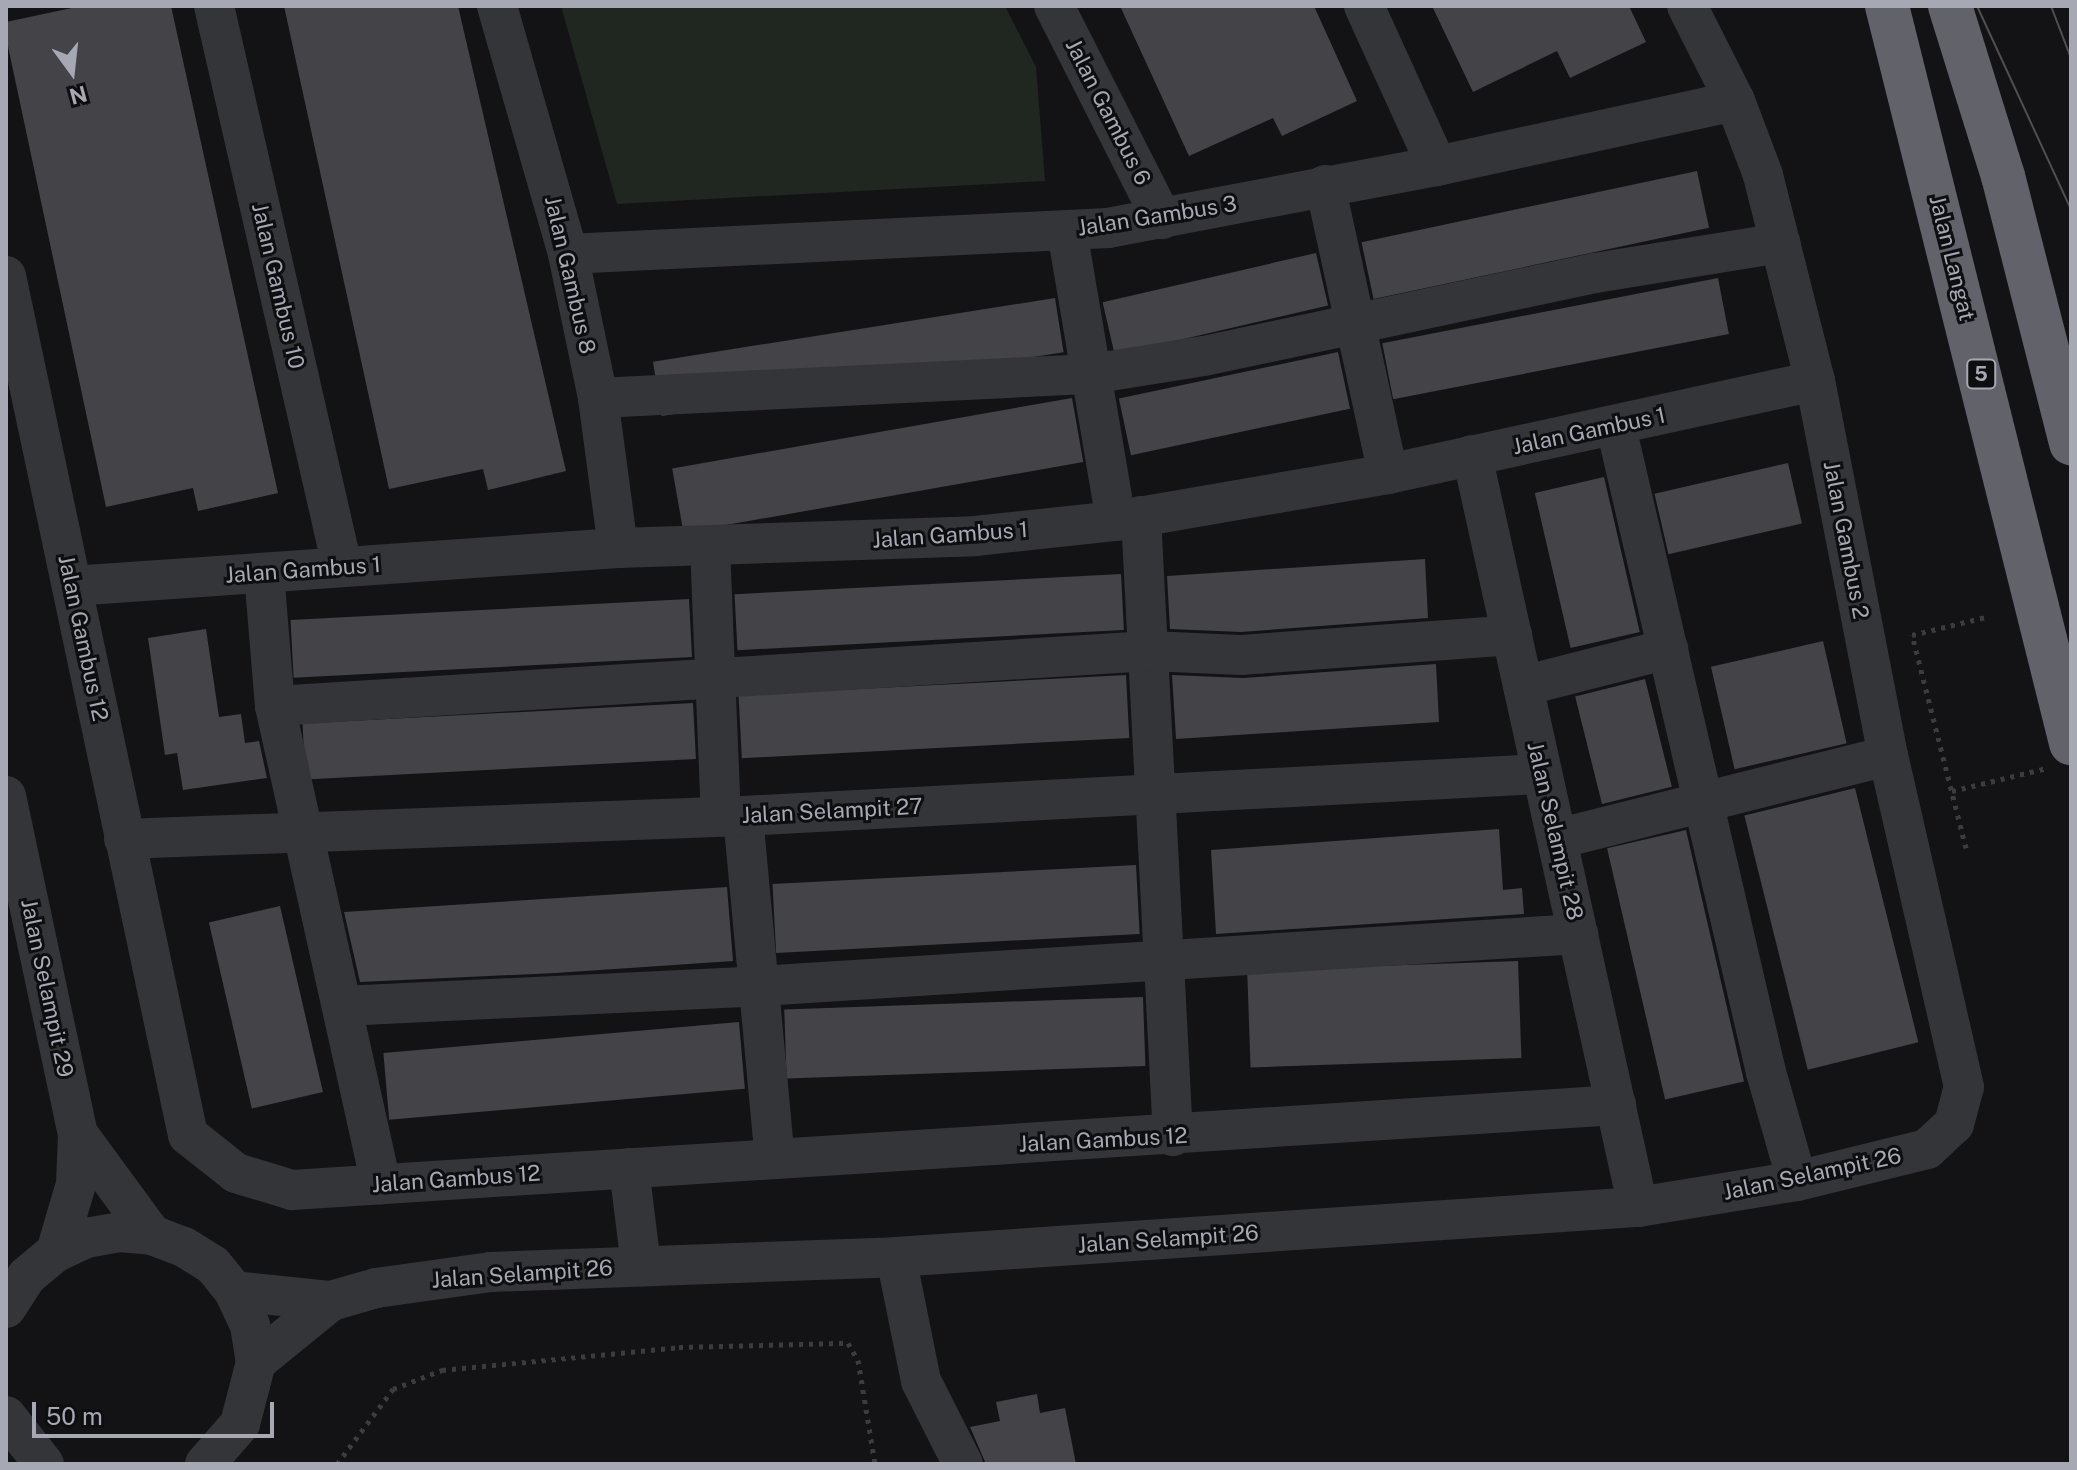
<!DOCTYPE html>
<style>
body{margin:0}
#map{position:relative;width:2077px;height:1470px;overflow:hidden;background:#131315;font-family:"Public Sans",sans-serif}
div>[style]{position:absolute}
.green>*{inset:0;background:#202721}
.building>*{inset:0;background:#434348;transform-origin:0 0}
.path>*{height:5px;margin-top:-2.5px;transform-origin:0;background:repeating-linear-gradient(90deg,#3b3b40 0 4px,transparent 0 10px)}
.minor>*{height:40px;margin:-20px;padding:0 20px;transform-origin:20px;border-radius:20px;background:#343539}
.highway>*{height:44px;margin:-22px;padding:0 22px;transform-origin:22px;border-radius:22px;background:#61626a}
.tram>*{height:2px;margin:-1px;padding:0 1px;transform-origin:1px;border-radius:1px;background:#4e4e54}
span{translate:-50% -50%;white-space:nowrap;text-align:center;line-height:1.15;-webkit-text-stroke:6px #0e0e10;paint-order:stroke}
.shield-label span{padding:2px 6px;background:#0e0e10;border:2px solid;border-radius:6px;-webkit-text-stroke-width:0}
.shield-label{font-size:20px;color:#a6a8b4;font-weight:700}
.street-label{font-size:22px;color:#a6a8b4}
.frame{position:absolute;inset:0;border:8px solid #a6a8b4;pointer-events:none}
.north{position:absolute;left:32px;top:32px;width:80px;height:80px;-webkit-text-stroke:6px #0e0e10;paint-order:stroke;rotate:165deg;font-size:22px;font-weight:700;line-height:32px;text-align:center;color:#a6a8b4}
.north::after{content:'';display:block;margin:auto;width:28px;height:36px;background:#a6a8b4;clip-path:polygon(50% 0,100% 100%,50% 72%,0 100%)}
.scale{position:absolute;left:32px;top:1402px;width:242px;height:36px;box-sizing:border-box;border:4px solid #a6a8b4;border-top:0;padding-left:10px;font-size:24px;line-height:28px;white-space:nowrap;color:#a6a8b4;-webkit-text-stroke:6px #0e0e10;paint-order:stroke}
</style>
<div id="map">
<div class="green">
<i style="clip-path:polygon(561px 6px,1005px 6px,1036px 67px,1045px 181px,617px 204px)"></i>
</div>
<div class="building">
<i style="clip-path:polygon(81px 6px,171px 6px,278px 493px,198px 511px,193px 488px,106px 507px,6px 37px,6px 22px)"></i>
<i style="clip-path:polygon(284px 6px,458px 6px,566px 471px,488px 490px,483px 469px,389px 489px)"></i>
<i style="clip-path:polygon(1120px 6px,1314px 6px,1357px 101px,1282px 136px,1273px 118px,1189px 156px)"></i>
<i style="clip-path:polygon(1432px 6px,1629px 6px,1646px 42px,1570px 78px,1557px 51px,1473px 92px)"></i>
<i style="left:1697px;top:171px;width:58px;height:343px;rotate:78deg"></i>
<i style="left:1316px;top:253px;width:54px;height:219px;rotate:77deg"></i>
<i style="left:1718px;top:278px;width:57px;height:342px;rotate:79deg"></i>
<i style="left:1055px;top:298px;width:55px;height:407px;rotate:81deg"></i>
<i style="left:1338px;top:352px;width:58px;height:224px;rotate:78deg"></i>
<i style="left:1072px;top:398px;width:65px;height:406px;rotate:80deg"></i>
<i style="left:1788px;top:463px;width:62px;height:137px;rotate:77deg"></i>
<i style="left:1604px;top:477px;width:159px;height:71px;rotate:77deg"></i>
<i style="clip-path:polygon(1425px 559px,1428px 618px,1241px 632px,1170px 629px,1167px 576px)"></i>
<i style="left:1121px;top:574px;width:56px;height:387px;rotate:87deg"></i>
<i style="left:689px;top:599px;width:58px;height:399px;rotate:87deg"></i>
<i style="clip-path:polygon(206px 629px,219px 717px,241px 714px,245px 743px,259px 741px,267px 778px,183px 790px,177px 753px,165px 755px,148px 638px)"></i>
<i style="left:1823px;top:641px;width:105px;height:115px;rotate:77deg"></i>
<i style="clip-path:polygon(1436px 664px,1439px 722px,1176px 739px,1172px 675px,1243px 678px)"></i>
<i style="left:1126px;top:675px;width:63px;height:388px;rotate:87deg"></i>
<i style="left:1645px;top:679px;width:111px;height:72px;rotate:76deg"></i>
<i style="left:693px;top:703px;width:56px;height:391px;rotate:87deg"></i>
<i style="left:1855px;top:788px;width:262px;height:114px;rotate:76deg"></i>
<i style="clip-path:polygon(1499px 829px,1503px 890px,1522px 888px,1524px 914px,1216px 934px,1211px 850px)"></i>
<i style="left:1686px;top:830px;width:258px;height:81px;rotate:77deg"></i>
<i style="left:1136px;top:865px;width:69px;height:364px;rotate:87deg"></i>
<i style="clip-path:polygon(727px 887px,733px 961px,556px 973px,360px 982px,344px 912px)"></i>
<i style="left:280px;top:906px;width:191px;height:73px;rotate:77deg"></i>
<i style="left:1518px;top:961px;width:97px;height:271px;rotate:88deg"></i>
<i style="left:1143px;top:997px;width:69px;height:359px;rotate:88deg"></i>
<i style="left:739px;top:1022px;width:67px;height:357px;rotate:85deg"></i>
<i style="clip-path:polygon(1037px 1394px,1040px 1413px,1065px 1408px,1076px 1464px,986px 1464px,970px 1427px,1000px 1421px,996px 1402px)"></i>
</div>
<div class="path">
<i style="left:1952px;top:791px;width:98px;rotate:-13.6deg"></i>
<i style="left:1966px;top:848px;width:220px;rotate:-104.2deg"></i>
<i style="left:1912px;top:635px;width:76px;rotate:-13.7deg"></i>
<i style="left:337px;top:1464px;width:94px;rotate:-53.3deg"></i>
<i style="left:393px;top:1389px;width:53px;rotate:-21.2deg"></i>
<i style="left:442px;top:1370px;width:238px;rotate:-5.5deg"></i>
<i style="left:679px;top:1347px;width:169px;rotate:-1.4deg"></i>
<i style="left:848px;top:1343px;width:20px;rotate:60deg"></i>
<i style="left:858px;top:1360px;width:105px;rotate:80.7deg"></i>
</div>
<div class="minor">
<i style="left:214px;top:6px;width:574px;rotate:77.12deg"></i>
<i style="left:497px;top:6px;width:258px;rotate:74deg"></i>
<i style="left:568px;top:254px;width:147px;rotate:78.2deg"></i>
<i style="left:598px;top:398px;width:151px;rotate:82.4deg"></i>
<i style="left:1054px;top:6px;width:239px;rotate:63.1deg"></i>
<i style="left:1364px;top:6px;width:176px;rotate:65.5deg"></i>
<i style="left:1325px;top:185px;width:296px;rotate:77.7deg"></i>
<i style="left:1067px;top:231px;width:294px;rotate:80.4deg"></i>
<i style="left:568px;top:254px;width:541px;rotate:-2.76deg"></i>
<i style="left:1108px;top:228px;width:335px;rotate:-10.7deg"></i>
<i style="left:1437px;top:166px;width:305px;rotate:-12.3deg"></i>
<i style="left:6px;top:276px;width:878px;rotate:78.04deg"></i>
<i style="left:188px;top:1135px;width:61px;rotate:38.4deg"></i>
<i style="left:236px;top:1173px;width:59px;rotate:16.9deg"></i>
<i style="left:292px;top:1190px;width:1327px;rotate:-3.67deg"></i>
<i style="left:598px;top:398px;width:494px;rotate:-2.8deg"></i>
<i style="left:1091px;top:374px;width:114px;rotate:-9.1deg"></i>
<i style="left:1204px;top:356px;width:400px;rotate:-12deg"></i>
<i style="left:1595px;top:273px;width:188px;rotate:-9.2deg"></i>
<i style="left:1616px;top:427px;width:662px;rotate:76.91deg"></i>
<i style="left:1766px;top:1072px;width:113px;rotate:74.1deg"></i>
<i style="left:1472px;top:455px;width:770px;rotate:77.55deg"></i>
<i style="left:1141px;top:516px;width:621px;rotate:87.05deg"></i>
<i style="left:710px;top:546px;width:270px;rotate:87.7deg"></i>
<i style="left:264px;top:573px;width:133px;rotate:85.3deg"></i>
<i style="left:275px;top:706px;width:490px;rotate:77.5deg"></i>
<i style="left:72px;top:586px;width:547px;rotate:-3.98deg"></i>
<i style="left:618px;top:548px;width:357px;rotate:-1.9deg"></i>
<i style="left:975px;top:536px;width:142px;rotate:-6.1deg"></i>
<i style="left:1116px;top:521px;width:276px;rotate:-9.8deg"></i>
<i style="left:1388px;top:474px;width:437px;rotate:-12.3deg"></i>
<i style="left:1523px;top:686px;width:150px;rotate:-14.3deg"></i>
<i style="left:275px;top:706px;width:876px;rotate:-3.6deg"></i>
<i style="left:1149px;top:651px;width:92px;rotate:2.5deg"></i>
<i style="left:1241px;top:655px;width:272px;rotate:-4.2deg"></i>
<i style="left:6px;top:796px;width:346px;rotate:78deg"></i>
<i style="left:78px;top:1134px;width:50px;rotate:92.3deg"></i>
<i style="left:76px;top:1184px;width:71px;rotate:106.4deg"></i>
<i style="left:743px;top:816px;width:343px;rotate:84.7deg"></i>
<i style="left:124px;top:839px;width:619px;rotate:-2.13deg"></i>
<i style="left:743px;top:816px;width:798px;rotate:-3.02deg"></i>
<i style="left:1557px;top:839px;width:341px;rotate:-14.1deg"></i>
<i style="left:342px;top:1006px;width:418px;rotate:-2.7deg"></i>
<i style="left:760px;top:986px;width:820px;rotate:-3.64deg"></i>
<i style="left:78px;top:1134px;width:125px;rotate:53.8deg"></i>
<i style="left:629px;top:1168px;width:99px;rotate:83deg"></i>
<i style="left:896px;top:1257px;width:126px;rotate:78.6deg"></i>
<i style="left:921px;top:1381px;width:93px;rotate:63.2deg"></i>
<i style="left:234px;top:1291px;width:98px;rotate:5.9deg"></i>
<i style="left:6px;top:1308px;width:38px;rotate:-57deg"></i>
<i style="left:27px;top:1276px;width:38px;rotate:-40deg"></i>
<i style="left:56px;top:1252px;width:33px;rotate:-25deg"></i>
<i style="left:86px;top:1238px;width:34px;rotate:-10deg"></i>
<i style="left:119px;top:1232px;width:33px;rotate:5deg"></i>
<i style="left:152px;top:1235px;width:34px;rotate:21deg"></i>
<i style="left:184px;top:1247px;width:34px;rotate:32deg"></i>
<i style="left:213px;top:1265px;width:33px;rotate:51deg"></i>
<i style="left:234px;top:1291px;width:38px;rotate:65deg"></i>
<i style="left:250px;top:1325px;width:37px;rotate:81deg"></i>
<i style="left:256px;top:1362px;width:64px;rotate:104.5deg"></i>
<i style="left:240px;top:1424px;width:53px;rotate:131.2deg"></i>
<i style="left:256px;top:1362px;width:97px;rotate:-39.1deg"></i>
<i style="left:331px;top:1301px;width:47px;rotate:-16.1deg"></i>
<i style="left:376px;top:1288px;width:116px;rotate:-7.9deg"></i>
<i style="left:491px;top:1272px;width:405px;rotate:-2.1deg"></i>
<i style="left:896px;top:1257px;width:744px;rotate:-3.86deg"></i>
<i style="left:1638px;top:1207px;width:161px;rotate:-9.3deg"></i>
<i style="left:1797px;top:1181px;width:134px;rotate:-13.8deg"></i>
<i style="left:1927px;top:1149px;width:37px;rotate:-43deg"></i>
<i style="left:1954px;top:1124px;width:38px;rotate:-75deg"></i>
<i style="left:1964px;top:1087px;width:340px;rotate:-102.9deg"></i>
<i style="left:1888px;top:756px;width:382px;rotate:-101deg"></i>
<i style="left:1815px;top:381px;width:212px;rotate:-104.2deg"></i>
<i style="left:1763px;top:175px;width:79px;rotate:-110.7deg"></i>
<i style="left:1735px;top:101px;width:106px;rotate:-116.8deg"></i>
<i style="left:6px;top:1416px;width:61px;rotate:51.6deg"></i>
</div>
<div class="highway">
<i style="left:1887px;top:6px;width:760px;rotate:75.98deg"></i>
<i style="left:1950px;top:6px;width:178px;rotate:72.7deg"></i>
<i style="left:2003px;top:176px;width:276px;rotate:75.7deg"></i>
</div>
<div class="tram">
<i style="left:1977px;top:6px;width:224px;rotate:65.2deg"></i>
<i style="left:2051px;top:6px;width:56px;rotate:69deg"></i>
</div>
<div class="shield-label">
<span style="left:1981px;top:374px">5</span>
</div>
<div class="street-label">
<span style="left:1108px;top:112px;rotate:63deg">Jalan Gambus 6</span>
<span style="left:1157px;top:216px;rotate:-9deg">Jalan Gambus 3</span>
<span style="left:1952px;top:258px;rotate:76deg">Jalan Langat</span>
<span style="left:570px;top:275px;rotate:77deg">Jalan Gambus 8</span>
<span style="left:278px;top:286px;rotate:77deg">Jalan Gambus 10</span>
<span style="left:1589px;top:431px;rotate:-12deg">Jalan Gambus 1</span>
<span style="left:950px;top:535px;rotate:-4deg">Jalan Gambus 1</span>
<span style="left:1846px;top:540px;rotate:79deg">Jalan Gambus 2</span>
<span style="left:303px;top:570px;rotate:-4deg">Jalan Gambus 1</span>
<span style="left:83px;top:638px;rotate:78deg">Jalan Gambus 12</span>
<span style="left:832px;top:811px;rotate:-3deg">Jalan Selampit 27</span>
<span style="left:1555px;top:831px;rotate:77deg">Jalan Selampit 28</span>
<span style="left:47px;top:988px;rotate:78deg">Jalan Selampit 29</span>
<span style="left:1103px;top:1140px;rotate:-3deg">Jalan Gambus 12</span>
<span style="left:1812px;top:1174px;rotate:-12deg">Jalan Selampit 26</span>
<span style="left:456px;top:1179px;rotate:-4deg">Jalan Gambus 12</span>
<span style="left:1168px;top:1239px;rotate:-4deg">Jalan Selampit 26</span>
<span style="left:522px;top:1274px;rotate:-4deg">Jalan Selampit 26</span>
</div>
<div class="frame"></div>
<div class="north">N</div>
<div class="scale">50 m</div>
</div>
